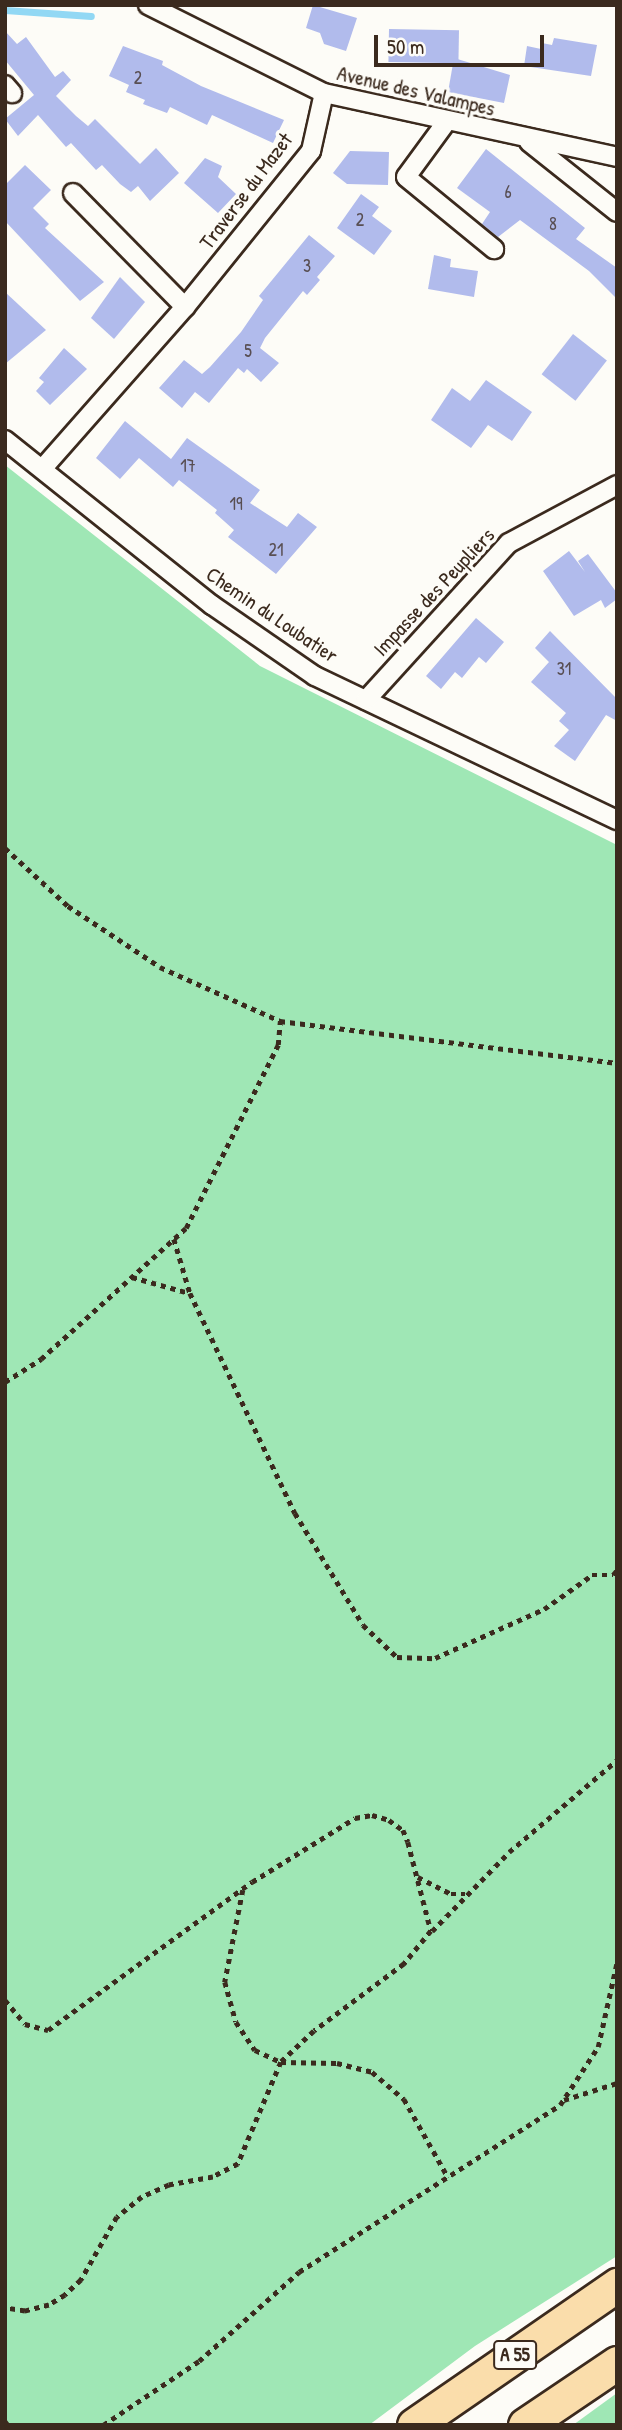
<!DOCTYPE html>
<style>
body{margin:0}
#map{position:relative;width:622px;height:2430px;overflow:hidden;background:#fdfcf7;font-family:"Patrick Hand",sans-serif}
div>[style]{position:absolute}
.green>*{inset:0;background:#9fe7b5}
.stream>*{height:7px;margin:-3.5px;padding:0 3.5px;transform-origin:3.5px;border-radius:3.5px;background:#92d8f4}
.building>*{inset:0;background:#b1bbec;transform-origin:0 0}
.path>*{height:4.5px;margin-top:-2.25px;transform-origin:0;background:repeating-linear-gradient(90deg,#3b2a1e 0 5px,transparent 0 10px)}
.roads{filter:drop-shadow(2px 0 #3b2a1e) drop-shadow(-2px 0 #3b2a1e) drop-shadow(0 2px #3b2a1e) drop-shadow(0 -2px #3b2a1e)}
.street>*{height:18px;margin:-9px;padding:0 9px;transform-origin:9px;border-radius:9px;background:#fdfcf7}
.highway>*{height:33px;margin:-16.5px;padding:0 16.5px;transform-origin:16.5px;border-radius:16.5px;background:#faddab}
span{translate:-50% -50%;white-space:nowrap;text-align:center;line-height:1.15;-webkit-text-stroke:7px #fdfcf7;paint-order:stroke}
.number-label{font-size:18px;color:#584e52}
.number-label span{-webkit-text-stroke-width:0}
.shield-label span{padding:2px 5px;background:#fdfcf7;border:2px solid;border-radius:5px;-webkit-text-stroke-width:0}
.shield-label{font-size:19px;color:#3b2a1e;font-weight:700}
.street-label{font-size:21px;color:#3b2a1e}
.frame{position:absolute;inset:0;border:7px solid #3b2a1e;pointer-events:none}
.scale{position:absolute;left:374px;top:35px;width:170px;height:32px;box-sizing:border-box;border:4px solid #3b2a1e;border-top:0;padding-left:9px;font-size:21px;line-height:24px;white-space:nowrap;color:#3b2a1e;-webkit-text-stroke:5px #fdfcf7;paint-order:stroke}
</style>
<div id="map">
<div class="green">
<i style="clip-path:polygon(5px 465px,260px 666px,617px 845px,617px 2256px,475px 2346px,369px 2425px,5px 2425px)"></i>
<i style="clip-path:polygon(617px 2393px,617px 2425px,573px 2425px)"></i>
</div>
<div class="stream">
<i style="left:5px;top:10px;width:86px;rotate:4deg"></i>
</div>
<div class="building">
<i style="clip-path:polygon(313px 5px,357px 18px,346px 51px,324px 44px,320px 33px,306px 28px)"></i>
<i style="left:389px;top:29px;width:70px;height:33px;rotate:1deg"></i>
<i style="clip-path:polygon(5px 31px,17px 44px,26px 37px,55px 77px,63px 71px,71px 80px,56px 96px,76px 116px,88px 126px,95px 119px,140px 164px,156px 148px,179px 173px,150px 201px,138px 186px,131px 192px,120px 184px,102px 165px,96px 170px,71px 143px,66px 147px,38px 115px,18px 136px,5px 119px,34px 95px,5px 60px)"></i>
<i style="clip-path:polygon(554px 38px,597px 45px,591px 76px,524px 66px,527px 46px,541px 49px,542px 43px,552px 45px)"></i>
<i style="clip-path:polygon(123px 46px,163px 61px,162px 65px,201px 86px,284px 120px,273px 143px,212px 115px,207px 125px,170px 107px,167px 113px,143px 104px,145px 100px,126px 92px,129px 85px,109px 76px)"></i>
<i style="clip-path:polygon(454px 58px,510px 75px,504px 103px,448px 92px)"></i>
<i style="clip-path:polygon(486px 149px,585px 228px,576px 239px,617px 268px,617px 299px,589px 271px,520px 220px,498px 237px,482px 224px,490px 212px,457px 188px)"></i>
<i style="clip-path:polygon(350px 151px,389px 152px,388px 185px,347px 184px,333px 173px)"></i>
<i style="clip-path:polygon(205px 158px,222px 166px,218px 177px,236px 194px,218px 213px,184px 183px)"></i>
<i style="clip-path:polygon(25px 165px,51px 190px,33px 208px,49px 224px,45px 228px,104px 282px,80px 301px,5px 221px,5px 185px)"></i>
<i style="clip-path:polygon(361px 194px,379px 207px,372px 216px,392px 231px,374px 255px,337px 228px)"></i>
<i style="clip-path:polygon(309px 235px,335px 256px,317px 277px,320px 280px,307px 295px,303px 291px,265px 338px,260px 348px,279px 363px,261px 382px,247px 369px,244px 373px,238px 368px,209px 403px,195px 392px,182px 408px,159px 388px,184px 360px,202px 374px,210px 367px,241px 332px,263px 300px,259px 296px)"></i>
<i style="clip-path:polygon(434px 255px,451px 259px,450px 267px,478px 271px,474px 297px,428px 289px)"></i>
<i style="clip-path:polygon(120px 277px,145px 302px,114px 339px,91px 318px)"></i>
<i style="clip-path:polygon(5px 292px,46px 330px,5px 364px)"></i>
<i style="left:573px;top:334px;width:43px;height:51px;rotate:38deg"></i>
<i style="clip-path:polygon(64px 348px,87px 369px,50px 405px,36px 391px,44px 382px,39px 378px)"></i>
<i style="clip-path:polygon(486px 380px,532px 412px,512px 441px,488px 425px,471px 448px,431px 420px,452px 388px,470px 401px)"></i>
<i style="clip-path:polygon(125px 421px,171px 459px,187px 438px,260px 490px,250px 503px,287px 527px,298px 513px,317px 527px,276px 574px,228px 537px,234px 530px,215px 513px,217px 510px,179px 480px,173px 487px,139px 458px,120px 479px,96px 458px)"></i>
<i style="clip-path:polygon(569px 551px,585px 572px,578px 561px,588px 554px,617px 593px,617px 599px,605px 608px,601px 600px,574px 616px,543px 571px)"></i>
<i style="clip-path:polygon(476px 618px,504px 642px,486px 663px,479px 657px,462px 678px,455px 672px,441px 689px,426px 676px)"></i>
<i style="clip-path:polygon(550px 631px,617px 699px,617px 721px,606px 715px,575px 761px,554px 746px,569px 730px,559px 721px,566px 713px,531px 682px,549px 662px,535px 648px)"></i>
</div>
<div class="path">
<i style="left:5px;top:848px;width:86px;rotate:42.6deg"></i>
<i style="left:68px;top:906px;width:110px;rotate:33.5deg"></i>
<i style="left:160px;top:967px;width:132px;rotate:24.2deg"></i>
<i style="left:280px;top:1021px;width:340px;rotate:7.1deg"></i>
<i style="left:174px;top:1239px;width:56px;rotate:73.5deg"></i>
<i style="left:190px;top:1293px;width:244px;rotate:64.5deg"></i>
<i style="left:295px;top:1513px;width:131px;rotate:58.7deg"></i>
<i style="left:363px;top:1625px;width:47px;rotate:43.3deg"></i>
<i style="left:397px;top:1657px;width:38px;rotate:2deg"></i>
<i style="left:435px;top:1658px;width:120px;rotate:-24.2deg"></i>
<i style="left:544px;top:1609px;width:59px;rotate:-35.3deg"></i>
<i style="left:592px;top:1575px;width:21px"></i>
<i style="left:613px;top:1575px;width:6px;rotate:-51deg"></i>
<i style="left:132px;top:1277px;width:59px;rotate:15.7deg"></i>
<i style="left:5px;top:1382px;width:43px;rotate:-32.6deg"></i>
<i style="left:41px;top:1359px;width:195px;rotate:-42.1deg"></i>
<i style="left:186px;top:1228px;width:205px;rotate:-63.3deg"></i>
<i style="left:278px;top:1045px;width:24px;rotate:-85deg"></i>
<i style="left:418px;top:1877px;width:37px;rotate:27deg"></i>
<i style="left:451px;top:1894px;width:14px"></i>
<i style="left:243px;top:1890px;width:94px;rotate:101.1deg"></i>
<i style="left:225px;top:1982px;width:41px;rotate:74.6deg"></i>
<i style="left:236px;top:2022px;width:34px;rotate:56deg"></i>
<i style="left:255px;top:2050px;width:29px;rotate:25deg"></i>
<i style="left:281px;top:2062px;width:56px;rotate:1deg"></i>
<i style="left:337px;top:2063px;width:36px;rotate:14deg"></i>
<i style="left:372px;top:2072px;width:42px;rotate:40.2deg"></i>
<i style="left:404px;top:2099px;width:90px;rotate:60.6deg"></i>
<i style="left:432px;top:1931px;width:110px;rotate:-45.7deg"></i>
<i style="left:509px;top:1852px;width:142px;rotate:-40.4deg"></i>
<i style="left:5px;top:2000px;width:31px;rotate:50deg"></i>
<i style="left:25px;top:2024px;width:24px;rotate:15deg"></i>
<i style="left:48px;top:2030px;width:252px;rotate:-36deg"></i>
<i style="left:252px;top:1882px;width:121px;rotate:-31.9deg"></i>
<i style="left:355px;top:1818px;width:17px;rotate:-10deg"></i>
<i style="left:372px;top:1815px;width:18px;rotate:16deg"></i>
<i style="left:389px;top:1820px;width:17px;rotate:36deg"></i>
<i style="left:403px;top:1830px;width:13px;rotate:67deg"></i>
<i style="left:408px;top:1842px;width:92px;rotate:75.5deg"></i>
<i style="left:431px;top:1931px;width:43px;rotate:129.3deg"></i>
<i style="left:404px;top:1964px;width:112px;rotate:143.3deg"></i>
<i style="left:314px;top:2031px;width:45px;rotate:136.8deg"></i>
<i style="left:281px;top:2062px;width:111px;rotate:112.9deg"></i>
<i style="left:238px;top:2164px;width:28px;rotate:153deg"></i>
<i style="left:213px;top:2177px;width:45px;rotate:169.7deg"></i>
<i style="left:169px;top:2185px;width:30px;rotate:156deg"></i>
<i style="left:142px;top:2197px;width:32px;rotate:141deg"></i>
<i style="left:117px;top:2217px;width:73px;rotate:119.7deg"></i>
<i style="left:81px;top:2280px;width:22px;rotate:137deg"></i>
<i style="left:65px;top:2295px;width:19px;rotate:148deg"></i>
<i style="left:49px;top:2305px;width:25px;rotate:166deg"></i>
<i style="left:25px;top:2311px;width:20px;rotate:-171deg"></i>
<i style="left:564px;top:2100px;width:56px;rotate:-17.8deg"></i>
<i style="left:5px;top:2421px;width:5px;rotate:53deg"></i>
<i style="left:103px;top:2425px;width:115px;rotate:-33.7deg"></i>
<i style="left:199px;top:2361px;width:134px;rotate:-41.7deg"></i>
<i style="left:299px;top:2272px;width:310px;rotate:-32.6deg"></i>
<i style="left:560px;top:2105px;width:69px;rotate:-56.8deg"></i>
<i style="left:598px;top:2047px;width:87px;rotate:-77.4deg"></i>
</div>
<div class="roads">
<div class="street">
<i style="left:148px;top:5px;width:197px;rotate:26.6deg"></i>
<i style="left:324px;top:93px;width:300px;rotate:12.3deg"></i>
<i style="left:5px;top:85px;width:11px;rotate:49deg"></i>
<i style="left:447px;top:121px;width:69px;rotate:126.2deg"></i>
<i style="left:406px;top:177px;width:114px;rotate:39.3deg"></i>
<i style="left:529px;top:142px;width:112px;rotate:38.5deg"></i>
<i style="left:73px;top:193px;width:160px;rotate:45.5deg"></i>
<i style="left:5px;top:440px;width:265px;rotate:38.6deg"></i>
<i style="left:212px;top:605px;width:125px;rotate:34.6deg"></i>
<i style="left:315px;top:676px;width:335px;rotate:25.5deg"></i>
<i style="left:43px;top:468px;width:215px;rotate:-48.6deg"></i>
<i style="left:185px;top:307px;width:201px;rotate:-51.1deg"></i>
<i style="left:311px;top:151px;width:59px;rotate:-77.4deg"></i>
<i style="left:366px;top:700px;width:212px;rotate:-47.7deg"></i>
<i style="left:509px;top:543px;width:123px;rotate:-28.2deg"></i>
</div>
<div class="highway">
<i style="left:414px;top:2425px;width:247px;rotate:-34.6deg"></i>
<i style="left:525px;top:2425px;width:111px;rotate:-34deg"></i>
</div>
</div>
<div class="number-label">
<span style="left:138px;top:78px">2</span>
<span style="left:508px;top:192px">6</span>
<span style="left:360px;top:220px">2</span>
<span style="left:553px;top:224px">8</span>
<span style="left:307px;top:266px">3</span>
<span style="left:248px;top:351px">5</span>
<span style="left:188px;top:466px">17</span>
<span style="left:236px;top:504px">19</span>
<span style="left:276px;top:550px">21</span>
<span style="left:564px;top:669px">31</span>
</div>
<div class="shield-label">
<span style="left:515px;top:2355px">A 55</span>
</div>
<div class="street-label">
<span style="left:416px;top:91px;rotate:13deg">Avenue des Valampes</span>
<span style="left:246px;top:191px;rotate:-53deg">Traverse du Mazet</span>
<span style="left:434px;top:592px;rotate:-47deg">Impasse des Peupliers</span>
<span style="left:272px;top:615px;rotate:34deg">Chemin du Loubatier</span>
</div>
<div class="frame"></div>
<div class="scale">50 m</div>
</div>
